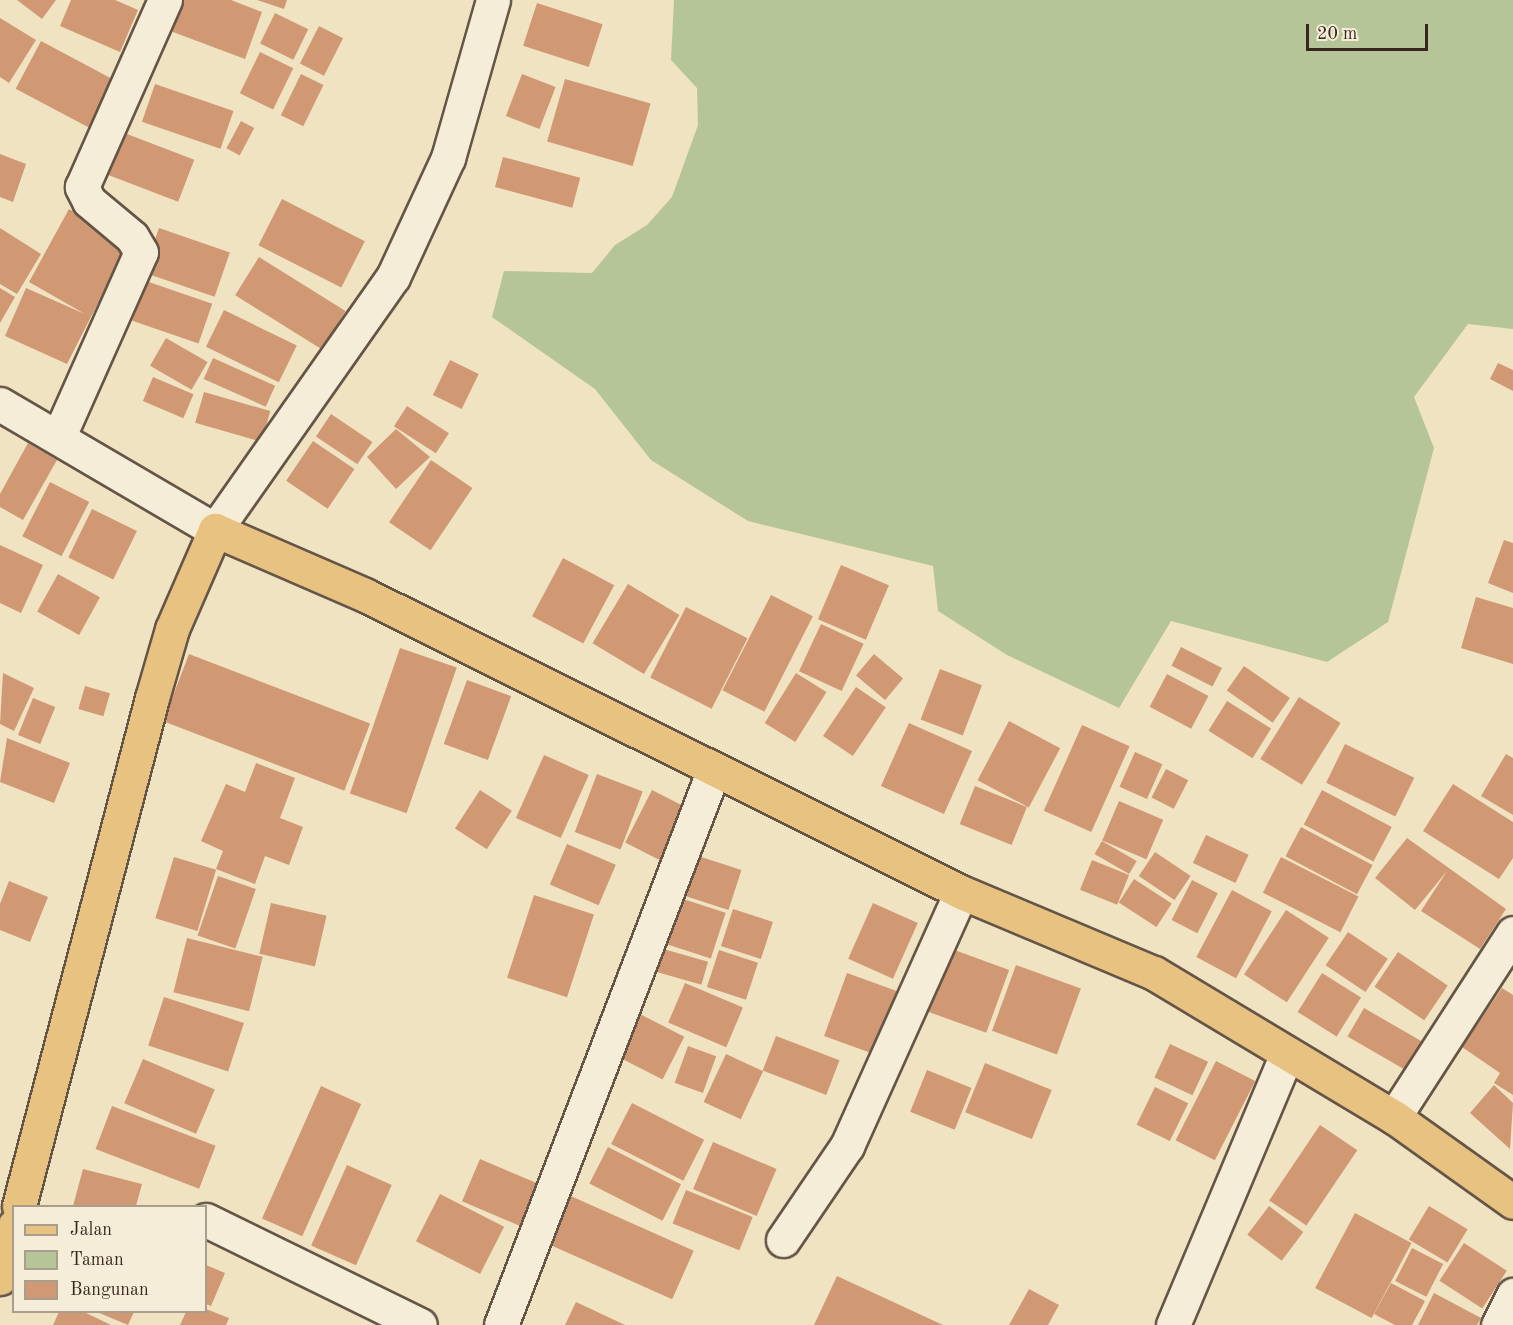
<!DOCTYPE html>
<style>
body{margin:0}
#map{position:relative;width:1513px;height:1325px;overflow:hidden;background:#f0e3c2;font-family:"Old Standard TT",serif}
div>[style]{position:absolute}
.green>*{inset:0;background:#b5c597}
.building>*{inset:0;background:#d19874;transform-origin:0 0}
.roads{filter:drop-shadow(2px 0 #655547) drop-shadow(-2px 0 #655547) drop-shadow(0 2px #655547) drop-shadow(0 -2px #655547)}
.minor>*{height:33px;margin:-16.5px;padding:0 16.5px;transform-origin:16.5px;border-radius:16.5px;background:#f5edd7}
.major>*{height:33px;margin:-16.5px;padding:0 16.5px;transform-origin:16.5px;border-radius:16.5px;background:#e8c281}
span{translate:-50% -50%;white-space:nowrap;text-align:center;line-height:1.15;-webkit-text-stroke:5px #f5edd7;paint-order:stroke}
.legend{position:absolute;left:12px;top:1205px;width:195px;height:108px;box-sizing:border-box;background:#f5edd7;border:2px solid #a99d8d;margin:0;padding:8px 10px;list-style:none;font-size:18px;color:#37261e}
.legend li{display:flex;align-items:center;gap:12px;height:30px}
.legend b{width:30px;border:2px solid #a99d8d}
.scale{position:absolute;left:1306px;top:24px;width:122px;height:27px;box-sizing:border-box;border:3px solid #37261e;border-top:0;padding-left:8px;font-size:18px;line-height:21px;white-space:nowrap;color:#37261e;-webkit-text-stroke:4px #f5edd7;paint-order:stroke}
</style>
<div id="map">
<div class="green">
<i style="clip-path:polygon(674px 0,1513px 0,1513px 329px,1468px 324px,1414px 397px,1434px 448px,1388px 622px,1327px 662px,1171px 621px,1119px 708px,1007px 655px,938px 611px,933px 566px,748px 521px,651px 460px,595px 389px,492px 317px,504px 271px,592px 273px,615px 245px,647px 225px,672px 197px,698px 125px,697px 88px,671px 60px)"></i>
</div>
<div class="building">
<i style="clip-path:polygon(17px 0,56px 0,42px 19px)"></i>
<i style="clip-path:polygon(71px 0,115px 0,138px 10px,120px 52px,60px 26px)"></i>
<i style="clip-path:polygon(176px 0,231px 0,262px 12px,245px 59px,165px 29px)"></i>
<i style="clip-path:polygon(257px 0,287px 0,284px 9px)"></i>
<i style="left:537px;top:3px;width:69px;height:45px;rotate:18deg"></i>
<i style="left:275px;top:13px;width:37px;height:34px;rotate:26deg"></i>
<i style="clip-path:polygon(0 18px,36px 40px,9px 83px,0 77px)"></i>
<i style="left:319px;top:26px;width:27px;height:42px;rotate:27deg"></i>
<i style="left:41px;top:41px;width:93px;height:54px;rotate:28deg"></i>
<i style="left:260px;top:52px;width:37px;height:46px;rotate:26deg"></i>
<i style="left:301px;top:74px;width:25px;height:46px;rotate:26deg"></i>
<i style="left:522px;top:74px;width:36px;height:45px;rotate:21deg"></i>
<i style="left:565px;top:79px;width:89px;height:65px;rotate:16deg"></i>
<i style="left:155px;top:84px;width:83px;height:40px;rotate:19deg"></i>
<i style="left:241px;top:121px;width:15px;height:31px;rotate:28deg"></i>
<i style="left:114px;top:129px;width:86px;height:45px;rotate:21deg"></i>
<i style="clip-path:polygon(0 154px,26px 164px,13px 202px,0 197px)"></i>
<i style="left:503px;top:157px;width:80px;height:31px;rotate:15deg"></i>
<i style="left:282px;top:199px;width:93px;height:52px;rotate:27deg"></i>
<i style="clip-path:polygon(69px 209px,129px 242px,67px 364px,5px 336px,26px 288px,85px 314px,29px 282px)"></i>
<i style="clip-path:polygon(0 228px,41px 254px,17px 294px,0 284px)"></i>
<i style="left:159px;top:228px;width:75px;height:47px;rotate:19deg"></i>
<i style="left:259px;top:257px;width:102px;height:45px;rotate:32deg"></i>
<i style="left:146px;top:281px;width:70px;height:42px;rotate:19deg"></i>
<i style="clip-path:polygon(0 288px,15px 297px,0 323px)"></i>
<i style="left:224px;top:310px;width:81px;height:41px;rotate:26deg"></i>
<i style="left:166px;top:338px;width:48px;height:32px;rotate:30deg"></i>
<i style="left:213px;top:358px;width:68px;height:23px;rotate:24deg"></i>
<i style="left:450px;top:360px;width:32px;height:39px;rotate:26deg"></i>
<i style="clip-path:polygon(1498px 363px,1513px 370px,1513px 391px,1490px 379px)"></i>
<i style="left:153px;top:377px;width:44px;height:26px;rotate:23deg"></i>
<i style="left:204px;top:392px;width:69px;height:32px;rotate:16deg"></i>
<i style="left:407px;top:406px;width:50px;height:24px;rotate:33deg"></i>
<i style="left:331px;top:414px;width:50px;height:27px;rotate:34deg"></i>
<i style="clip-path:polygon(396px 429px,430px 457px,396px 489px,367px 457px)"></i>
<i style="left:313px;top:441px;width:50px;height:48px;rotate:34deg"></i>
<i style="clip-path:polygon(28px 443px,57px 460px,23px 520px,0 507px,0 494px)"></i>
<i style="left:431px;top:460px;width:50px;height:75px;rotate:34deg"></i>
<i style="left:50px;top:482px;width:44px;height:61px;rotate:27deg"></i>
<i style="left:92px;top:509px;width:50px;height:54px;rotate:26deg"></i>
<i style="clip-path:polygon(1504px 540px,1513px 543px,1513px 593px,1488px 583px)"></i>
<i style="clip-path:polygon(0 545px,43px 565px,21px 613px,0 603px)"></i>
<i style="left:563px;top:558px;width:58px;height:66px;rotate:28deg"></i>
<i style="left:841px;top:565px;width:52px;height:59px;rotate:23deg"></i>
<i style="left:58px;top:574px;width:48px;height:43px;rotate:29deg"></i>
<i style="left:628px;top:584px;width:60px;height:69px;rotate:31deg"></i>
<i style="left:771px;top:595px;width:47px;height:107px;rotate:27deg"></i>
<i style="clip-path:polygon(1476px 597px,1513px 608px,1513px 664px,1461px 648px)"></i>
<i style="left:686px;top:607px;width:69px;height:79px;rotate:27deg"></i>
<i style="left:821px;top:624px;width:47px;height:52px;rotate:25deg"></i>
<i style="left:1181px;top:647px;width:46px;height:21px;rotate:27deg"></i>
<i style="left:400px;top:648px;width:60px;height:154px;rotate:19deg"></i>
<i style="left:189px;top:654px;width:194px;height:72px;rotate:21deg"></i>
<i style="left:874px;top:654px;width:38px;height:28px;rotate:40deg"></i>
<i style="left:1244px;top:666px;width:56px;height:30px;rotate:35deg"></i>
<i style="left:940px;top:669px;width:45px;height:54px;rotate:21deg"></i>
<i style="clip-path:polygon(3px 673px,34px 688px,14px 731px,0 724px)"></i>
<i style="left:796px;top:673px;width:36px;height:59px;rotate:32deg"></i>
<i style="left:1167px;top:674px;width:47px;height:37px;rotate:28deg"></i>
<i style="left:467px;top:680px;width:47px;height:68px;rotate:20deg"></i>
<i style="left:85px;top:686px;width:26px;height:24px;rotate:16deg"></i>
<i style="left:856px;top:687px;width:36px;height:59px;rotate:34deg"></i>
<i style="left:1299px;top:697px;width:49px;height:73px;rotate:32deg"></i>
<i style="left:33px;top:698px;width:24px;height:40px;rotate:22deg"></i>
<i style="left:1227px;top:701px;width:52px;height:35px;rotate:32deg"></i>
<i style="left:1009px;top:721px;width:58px;height:67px;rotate:28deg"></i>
<i style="left:909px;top:723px;width:69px;height:69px;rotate:24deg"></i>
<i style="left:1082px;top:725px;width:52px;height:94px;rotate:24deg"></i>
<i style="clip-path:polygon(7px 738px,70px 763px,54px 803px,0 782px)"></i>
<i style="left:1345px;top:744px;width:77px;height:43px;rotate:26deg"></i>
<i style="left:1135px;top:752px;width:30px;height:38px;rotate:24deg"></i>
<i style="clip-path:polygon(1506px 754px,1513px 758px,1513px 815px,1481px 796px)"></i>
<i style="left:544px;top:755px;width:49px;height:69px;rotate:24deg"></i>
<i style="clip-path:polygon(256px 763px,295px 778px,280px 818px,303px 827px,289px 865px,265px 856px,255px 884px,216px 869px,223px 851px,201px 841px,226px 784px,245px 792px)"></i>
<i style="left:1166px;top:769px;width:25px;height:32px;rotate:27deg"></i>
<i style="left:597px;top:774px;width:49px;height:62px;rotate:21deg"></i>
<i style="clip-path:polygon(1453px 784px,1513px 822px,1513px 858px,1499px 879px,1423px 831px)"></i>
<i style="left:975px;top:786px;width:56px;height:41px;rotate:22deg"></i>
<i style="left:480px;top:790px;width:38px;height:46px;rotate:33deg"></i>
<i style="left:652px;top:790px;width:49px;height:59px;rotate:27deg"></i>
<i style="left:1322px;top:790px;width:79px;height:39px;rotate:28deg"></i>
<i style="left:1119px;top:801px;width:48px;height:43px;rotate:23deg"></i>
<i style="left:1301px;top:827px;width:81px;height:33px;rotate:28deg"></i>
<i style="left:1206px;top:835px;width:47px;height:31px;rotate:25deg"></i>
<i style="clip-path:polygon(1407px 838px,1506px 909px,1480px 949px,1421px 911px,1447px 871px,1415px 910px,1375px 878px)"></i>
<i style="left:1102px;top:841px;width:40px;height:15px;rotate:30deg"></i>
<i style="left:567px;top:844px;width:53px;height:44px;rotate:23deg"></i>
<i style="left:1155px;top:852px;width:43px;height:29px;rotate:34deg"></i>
<i style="left:692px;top:854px;width:52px;height:42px;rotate:18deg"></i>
<i style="left:174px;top:857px;width:44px;height:64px;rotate:17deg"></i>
<i style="left:1281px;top:857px;width:87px;height:40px;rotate:27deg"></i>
<i style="left:1092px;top:860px;width:40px;height:32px;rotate:22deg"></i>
<i style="left:218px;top:876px;width:40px;height:63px;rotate:19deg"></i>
<i style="left:1134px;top:879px;width:45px;height:28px;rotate:33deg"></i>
<i style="left:1192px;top:880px;width:29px;height:45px;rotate:27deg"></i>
<i style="clip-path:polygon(9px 881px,48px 897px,30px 942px,0 930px,0 904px)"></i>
<i style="left:1232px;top:890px;width:45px;height:76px;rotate:28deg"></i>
<i style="left:534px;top:895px;width:63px;height:87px;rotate:18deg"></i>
<i style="left:680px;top:898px;width:48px;height:48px;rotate:18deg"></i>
<i style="left:271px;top:903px;width:57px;height:52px;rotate:13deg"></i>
<i style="left:873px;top:903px;width:49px;height:61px;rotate:24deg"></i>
<i style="left:733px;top:909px;width:42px;height:39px;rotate:18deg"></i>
<i style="left:1286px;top:910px;width:51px;height:77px;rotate:33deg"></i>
<i style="left:1348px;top:932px;width:48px;height:40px;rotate:34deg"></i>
<i style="left:187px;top:938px;width:78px;height:56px;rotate:14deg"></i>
<i style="left:660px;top:948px;width:50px;height:24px;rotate:16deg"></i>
<i style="left:949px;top:948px;width:64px;height:67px;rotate:20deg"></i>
<i style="left:719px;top:950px;width:41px;height:39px;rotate:18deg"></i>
<i style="left:1398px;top:952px;width:60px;height:42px;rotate:34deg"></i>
<i style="left:1016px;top:965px;width:69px;height:70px;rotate:20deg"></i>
<i style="left:847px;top:973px;width:58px;height:67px;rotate:20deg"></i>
<i style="left:1322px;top:973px;width:46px;height:46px;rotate:32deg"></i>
<i style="left:685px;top:983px;width:63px;height:43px;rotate:23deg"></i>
<i style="clip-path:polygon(1502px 988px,1513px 995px,1513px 1095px,1494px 1083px,1500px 1073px,1462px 1047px)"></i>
<i style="left:164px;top:997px;width:84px;height:51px;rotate:18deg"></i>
<i style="left:1364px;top:1008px;width:67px;height:33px;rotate:30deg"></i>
<i style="left:630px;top:1009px;width:61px;height:48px;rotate:27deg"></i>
<i style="left:776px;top:1036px;width:68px;height:37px;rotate:21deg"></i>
<i style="left:1170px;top:1044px;width:42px;height:37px;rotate:25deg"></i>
<i style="left:688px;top:1046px;width:30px;height:39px;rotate:20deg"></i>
<i style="left:726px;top:1054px;width:41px;height:53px;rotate:25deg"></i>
<i style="left:143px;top:1059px;width:78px;height:48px;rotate:23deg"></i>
<i style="left:1216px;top:1061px;width:44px;height:89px;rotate:27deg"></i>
<i style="left:985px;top:1063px;width:72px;height:53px;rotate:22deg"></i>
<i style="left:927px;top:1070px;width:48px;height:45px;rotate:22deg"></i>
<i style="clip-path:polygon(1494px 1085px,1513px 1103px,1510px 1149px,1470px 1113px)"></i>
<i style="left:321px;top:1086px;width:44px;height:145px;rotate:24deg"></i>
<i style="left:1155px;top:1087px;width:37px;height:42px;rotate:26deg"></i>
<i style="left:632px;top:1103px;width:81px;height:46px;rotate:27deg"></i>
<i style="left:112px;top:1106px;width:111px;height:46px;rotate:21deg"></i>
<i style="left:1320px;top:1125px;width:45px;height:91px;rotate:34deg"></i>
<i style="left:713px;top:1142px;width:69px;height:51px;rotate:23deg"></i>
<i style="left:608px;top:1147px;width:82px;height:41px;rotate:27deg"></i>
<i style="left:480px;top:1159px;width:75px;height:46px;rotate:23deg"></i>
<i style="left:347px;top:1165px;width:49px;height:88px;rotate:24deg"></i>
<i style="clip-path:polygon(83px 1169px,142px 1184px,136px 1206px,73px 1206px)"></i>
<i style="left:686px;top:1190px;width:72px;height:36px;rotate:22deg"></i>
<i style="left:564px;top:1193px;width:142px;height:53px;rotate:24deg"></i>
<i style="left:440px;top:1194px;width:72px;height:53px;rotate:27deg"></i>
<i style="left:1269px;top:1206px;width:43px;height:36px;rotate:37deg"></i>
<i style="left:1429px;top:1206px;width:45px;height:39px;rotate:31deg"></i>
<i style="left:1355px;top:1213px;width:64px;height:85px;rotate:28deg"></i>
<i style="left:1464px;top:1243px;width:51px;height:45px;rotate:33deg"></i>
<i style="left:1412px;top:1248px;width:35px;height:37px;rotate:27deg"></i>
<i style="clip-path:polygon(206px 1265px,225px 1273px,211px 1306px,206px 1304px)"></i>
<i style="clip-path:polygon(837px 1276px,943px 1325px,814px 1325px)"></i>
<i style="clip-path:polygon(1391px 1283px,1425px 1301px,1412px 1325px,1395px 1325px,1374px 1314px)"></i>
<i style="clip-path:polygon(1029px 1289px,1059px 1305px,1048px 1325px,1009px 1325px)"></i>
<i style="clip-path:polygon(1434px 1293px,1481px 1318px,1477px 1325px,1418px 1325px)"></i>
<i style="clip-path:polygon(576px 1302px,625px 1325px,565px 1325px)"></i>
<i style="clip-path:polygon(206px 1309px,229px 1318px,226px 1325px,180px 1325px,186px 1312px)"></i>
<i style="clip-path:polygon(59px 1312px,84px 1312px,111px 1325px,53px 1325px)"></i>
<i style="clip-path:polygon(97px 1312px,134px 1312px,128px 1325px)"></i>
</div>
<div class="roads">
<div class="minor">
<i style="left:0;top:404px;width:249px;rotate:30.4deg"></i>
<i style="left:215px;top:530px;width:309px;rotate:-54.9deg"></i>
<i style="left:393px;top:277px;width:131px;rotate:-65.2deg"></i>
<i style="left:448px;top:158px;width:164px;rotate:-74.1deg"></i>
<i style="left:59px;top:436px;width:201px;rotate:-66deg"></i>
<i style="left:141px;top:252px;width:17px;rotate:-121deg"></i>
<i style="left:132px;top:237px;width:56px;rotate:-140.1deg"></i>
<i style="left:89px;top:201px;width:16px;rotate:-117deg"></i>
<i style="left:82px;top:187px;width:205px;rotate:-66.1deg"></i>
<i style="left:1394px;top:1117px;width:219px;rotate:-57.1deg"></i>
<i style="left:206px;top:1220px;width:238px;rotate:26.1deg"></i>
<i style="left:783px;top:1240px;width:114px;rotate:-55.8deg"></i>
<i style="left:847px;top:1146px;width:278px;rotate:-65.8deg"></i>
<i style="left:501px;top:1325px;width:592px;rotate:-69.03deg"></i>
<i style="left:1173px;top:1325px;width:294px;rotate:-67.2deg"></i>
<i style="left:1498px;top:1325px;width:34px;rotate:-63deg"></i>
</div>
<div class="major">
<i style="left:19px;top:1206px;width:525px;rotate:-75.33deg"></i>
<i style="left:152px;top:698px;width:72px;rotate:-73.8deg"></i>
<i style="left:172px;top:629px;width:108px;rotate:-66.5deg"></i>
<i style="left:215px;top:530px;width:163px;rotate:23.4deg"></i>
<i style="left:365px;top:595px;width:666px;rotate:26.49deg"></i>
<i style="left:961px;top:892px;width:209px;rotate:22.8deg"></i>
<i style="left:1154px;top:973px;width:280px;rotate:31deg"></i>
<i style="left:1394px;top:1117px;width:146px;rotate:35.5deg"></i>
<i style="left:0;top:1278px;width:54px;rotate:-74.9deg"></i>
</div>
</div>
<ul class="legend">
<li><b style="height:8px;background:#e8c281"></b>Jalan</li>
<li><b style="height:16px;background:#b5c597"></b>Taman</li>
<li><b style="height:16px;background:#d19874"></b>Bangunan</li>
</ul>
<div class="scale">20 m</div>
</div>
